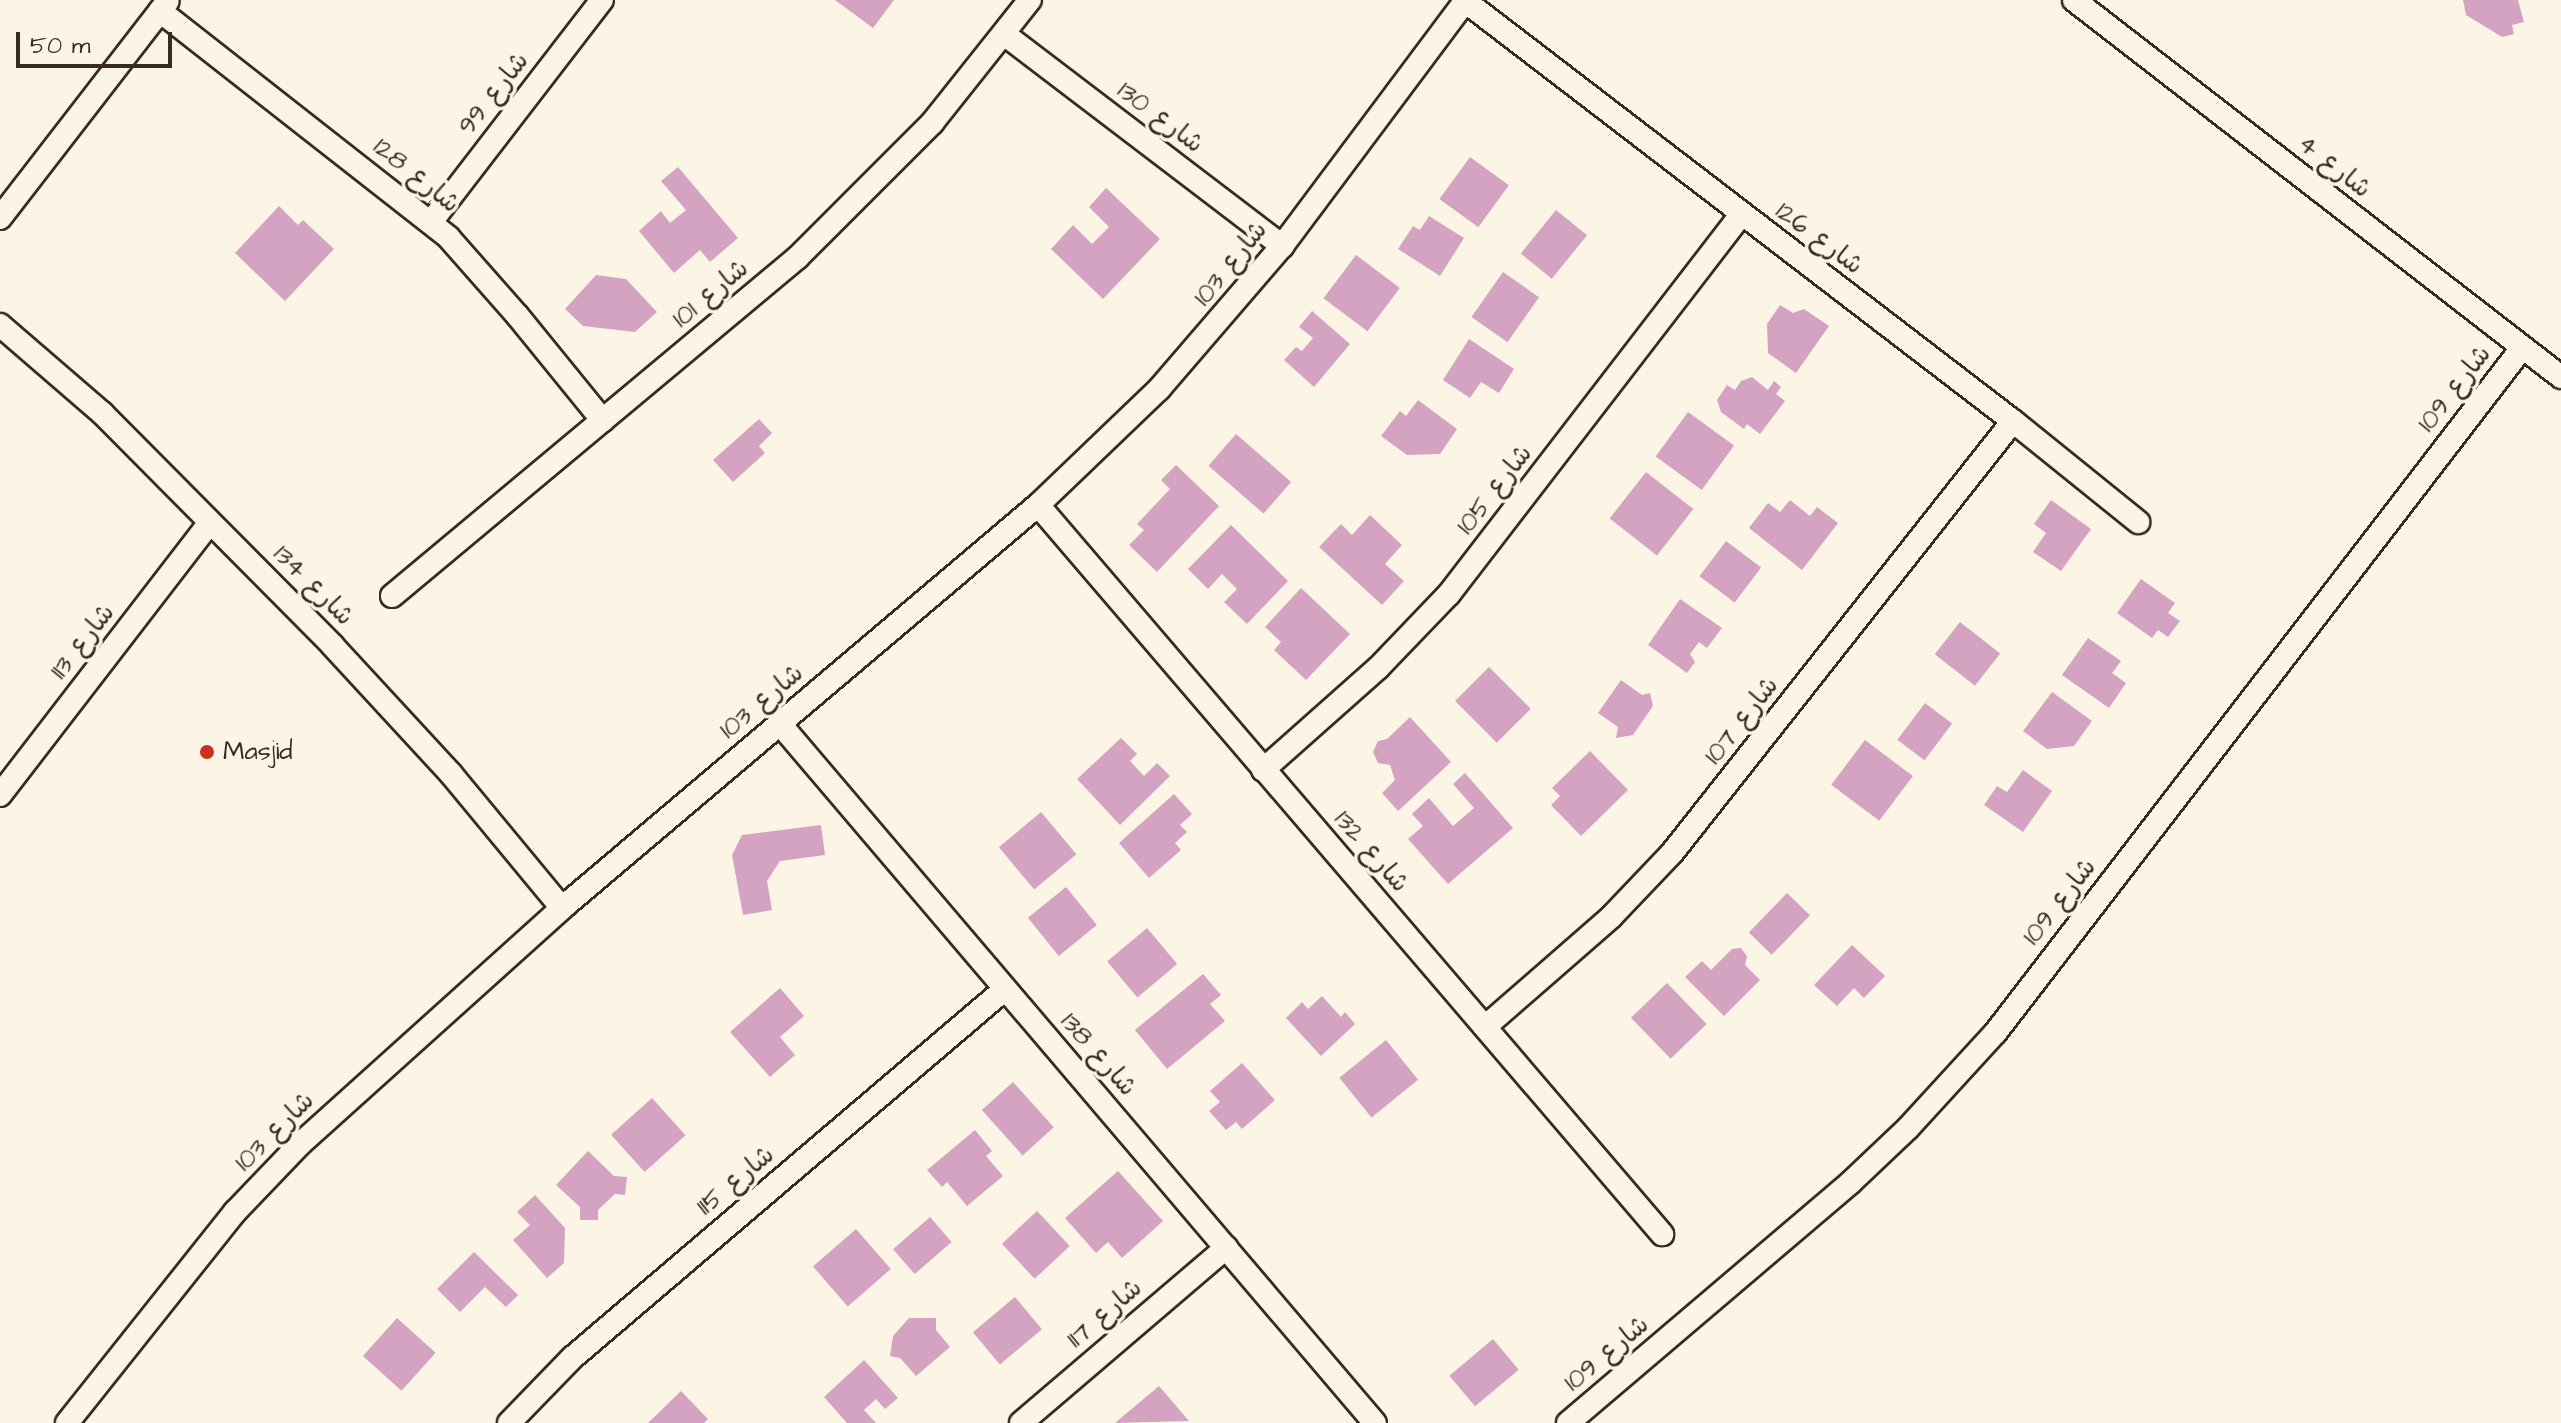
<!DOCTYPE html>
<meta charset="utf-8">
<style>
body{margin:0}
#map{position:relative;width:2561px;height:1423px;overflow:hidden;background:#fcf5e5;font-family:"Architects Daughter","Playpen Sans Arabic",sans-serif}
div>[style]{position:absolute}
.building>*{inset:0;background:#d3a3c1;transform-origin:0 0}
.roads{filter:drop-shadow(2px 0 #3b2a1e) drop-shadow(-2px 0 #3b2a1e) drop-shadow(0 2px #3b2a1e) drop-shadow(0 -2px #3b2a1e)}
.minor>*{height:22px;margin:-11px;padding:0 11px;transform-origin:11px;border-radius:11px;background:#fcf5e5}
.dots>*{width:22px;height:22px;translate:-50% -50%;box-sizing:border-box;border:4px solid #fcf5e5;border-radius:50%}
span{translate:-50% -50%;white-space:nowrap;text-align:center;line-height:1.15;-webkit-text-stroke:7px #fcf5e5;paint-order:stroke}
.street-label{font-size:26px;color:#3b2a1e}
.poi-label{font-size:26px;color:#3b2a1e}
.left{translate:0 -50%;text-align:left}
.scale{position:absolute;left:16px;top:32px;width:156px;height:36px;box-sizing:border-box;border:4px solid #3b2a1e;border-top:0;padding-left:10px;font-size:24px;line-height:28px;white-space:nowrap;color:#3b2a1e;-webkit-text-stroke:6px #fcf5e5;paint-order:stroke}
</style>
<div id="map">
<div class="building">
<i style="clip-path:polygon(835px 0,894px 0,873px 28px)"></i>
<i style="clip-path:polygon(2463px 0,2518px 0,2524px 22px,2512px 25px,2514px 34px,2502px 37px,2466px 15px)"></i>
<i style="left:1470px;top:157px;width:48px;height:52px;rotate:36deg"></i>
<i style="clip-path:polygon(678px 167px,738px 238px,710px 262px,700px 250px,674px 273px,639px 231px,661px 211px,670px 223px,686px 210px,661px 181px)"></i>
<i style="clip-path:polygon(1106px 188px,1160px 239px,1103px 299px,1051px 249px,1073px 225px,1092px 244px,1109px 227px,1089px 207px)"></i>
<i style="clip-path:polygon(279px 206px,298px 225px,303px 220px,334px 249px,285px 301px,235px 253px)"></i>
<i style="left:1556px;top:210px;width:40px;height:56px;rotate:39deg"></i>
<i style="clip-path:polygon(1429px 216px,1464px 238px,1440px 276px,1398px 249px,1413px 226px,1420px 230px)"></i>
<i style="left:1356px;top:255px;width:55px;height:54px;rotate:37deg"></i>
<i style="left:1503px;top:272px;width:44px;height:55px;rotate:35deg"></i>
<i style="clip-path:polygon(596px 275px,626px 279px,657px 312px,635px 332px,583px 326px,565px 309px)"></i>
<i style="clip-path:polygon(1780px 305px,1793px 313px,1804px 309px,1829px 326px,1796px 373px,1768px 353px,1767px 324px)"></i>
<i style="clip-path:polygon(1312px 311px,1350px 344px,1314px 387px,1284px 360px,1296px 347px,1302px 351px,1313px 338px,1299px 327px)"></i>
<i style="clip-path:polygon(1469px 339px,1514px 369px,1499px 393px,1481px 382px,1470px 398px,1443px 380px)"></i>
<i style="clip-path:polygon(1752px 377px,1768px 390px,1774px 381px,1781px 387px,1776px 394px,1785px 401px,1760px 434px,1747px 424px,1744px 429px,1721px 412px,1717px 400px,1727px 385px,1735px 390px,1741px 381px)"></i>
<i style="clip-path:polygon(1418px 400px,1457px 429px,1440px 454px,1407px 455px,1381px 436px,1400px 411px,1406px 416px)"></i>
<i style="left:1688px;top:412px;width:57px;height:55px;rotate:36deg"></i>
<i style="clip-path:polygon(759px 419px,772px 433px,759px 446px,765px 453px,733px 482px,713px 460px)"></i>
<i style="left:1236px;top:434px;width:73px;height:42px;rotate:41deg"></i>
<i style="clip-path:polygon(1176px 465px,1219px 506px,1157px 572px,1129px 545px,1144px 530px,1137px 524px,1170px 489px,1161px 480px)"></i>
<i style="left:1646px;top:472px;width:60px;height:59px;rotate:38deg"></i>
<i style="clip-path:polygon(1790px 500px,1810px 516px,1817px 507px,1838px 523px,1802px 570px,1749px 528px,1768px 503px,1780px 512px)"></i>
<i style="clip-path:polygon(2051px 500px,2091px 529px,2061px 571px,2033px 552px,2046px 533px,2034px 524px)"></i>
<i style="clip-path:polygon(1370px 515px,1402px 545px,1385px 564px,1404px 581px,1382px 605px,1319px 547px,1341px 524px,1352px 535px)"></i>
<i style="clip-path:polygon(1231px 525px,1288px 581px,1247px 624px,1224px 602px,1237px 589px,1222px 574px,1208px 589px,1188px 569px)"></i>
<i style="left:1726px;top:541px;width:44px;height:44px;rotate:37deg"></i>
<i style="clip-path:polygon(2141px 579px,2175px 603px,2168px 613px,2180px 621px,2168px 637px,2158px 630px,2152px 638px,2117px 613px)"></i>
<i style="clip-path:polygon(1301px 588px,1350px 634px,1306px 680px,1274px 650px,1281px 642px,1265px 627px)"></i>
<i style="clip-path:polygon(1680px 599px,1722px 628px,1707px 648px,1699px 642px,1690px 654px,1695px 662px,1687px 673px,1648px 645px)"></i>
<i style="left:1960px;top:622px;width:51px;height:41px;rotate:38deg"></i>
<i style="clip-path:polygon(2088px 638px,2121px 661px,2112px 673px,2126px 683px,2109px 708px,2062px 675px)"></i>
<i style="left:1489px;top:667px;width:59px;height:48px;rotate:45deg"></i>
<i style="clip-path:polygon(1621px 680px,1642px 695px,1650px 693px,1653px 706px,1633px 735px,1616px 738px,1618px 727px,1598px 713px)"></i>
<i style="clip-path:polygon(2052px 692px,2092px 721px,2074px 746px,2047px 749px,2023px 731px)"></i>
<i style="left:1925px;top:703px;width:34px;height:46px;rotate:37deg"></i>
<i style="clip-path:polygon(1410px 717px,1451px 762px,1398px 811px,1382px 793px,1395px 780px,1390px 765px,1378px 763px,1373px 752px,1378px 741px,1387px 739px)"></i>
<i style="clip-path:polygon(1121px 738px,1137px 754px,1130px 761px,1144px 776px,1157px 763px,1170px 776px,1120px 825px,1077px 779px)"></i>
<i style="left:1865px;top:740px;width:60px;height:56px;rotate:37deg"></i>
<i style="clip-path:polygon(1590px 751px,1628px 790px,1581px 836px,1551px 805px,1560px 796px,1552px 788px)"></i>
<i style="clip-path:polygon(2023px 770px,2052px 791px,2023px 832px,1984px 805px,1997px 786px,2007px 792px)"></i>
<i style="clip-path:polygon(1465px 773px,1513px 828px,1448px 884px,1408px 839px,1423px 826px,1412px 814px,1429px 798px,1453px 826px,1474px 808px,1453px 784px)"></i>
<i style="clip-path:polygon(1174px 794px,1192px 814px,1180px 825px,1187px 832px,1175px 843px,1181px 850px,1149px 878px,1119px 843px)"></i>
<i style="left:1041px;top:812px;width:55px;height:55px;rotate:50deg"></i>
<i style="clip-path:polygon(821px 825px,825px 855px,780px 861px,767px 881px,772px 910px,743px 915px,732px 855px,742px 835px)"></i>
<i style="left:1066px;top:887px;width:49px;height:49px;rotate:51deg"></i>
<i style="left:1787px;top:893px;width:32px;height:55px;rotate:44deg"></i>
<i style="left:1147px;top:928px;width:47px;height:52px;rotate:50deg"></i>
<i style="clip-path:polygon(1852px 945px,1885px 976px,1864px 998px,1854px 988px,1837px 1006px,1814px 985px)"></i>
<i style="clip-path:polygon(1741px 948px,1747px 956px,1745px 965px,1760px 980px,1724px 1016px,1685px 977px,1702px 961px,1711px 970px,1732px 949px)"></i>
<i style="clip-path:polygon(1203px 974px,1221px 995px,1210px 1004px,1225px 1021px,1167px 1069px,1135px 1030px)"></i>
<i style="left:1667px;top:983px;width:57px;height:50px;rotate:46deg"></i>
<i style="clip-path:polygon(780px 988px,804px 1016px,780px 1037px,795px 1055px,770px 1077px,730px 1032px)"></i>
<i style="clip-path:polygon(1322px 996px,1341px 1017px,1345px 1012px,1355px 1024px,1321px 1056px,1286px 1018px,1302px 1002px,1308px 1009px)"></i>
<i style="left:1386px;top:1040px;width:51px;height:60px;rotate:51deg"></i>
<i style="clip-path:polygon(1242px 1063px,1275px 1100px,1242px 1129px,1236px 1122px,1226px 1130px,1209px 1111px,1220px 1102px,1210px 1091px)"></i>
<i style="left:1013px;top:1082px;width:61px;height:42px;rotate:48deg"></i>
<i style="left:652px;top:1098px;width:50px;height:55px;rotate:48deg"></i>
<i style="clip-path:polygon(975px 1130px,992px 1151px,986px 1156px,1003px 1176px,967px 1206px,947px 1182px,942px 1187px,927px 1170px)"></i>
<i style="clip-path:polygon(588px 1151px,614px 1176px,627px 1177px,625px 1195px,615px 1194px,598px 1210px,598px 1220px,580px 1220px,580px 1207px,556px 1185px)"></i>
<i style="clip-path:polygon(1118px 1171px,1163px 1221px,1122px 1258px,1108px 1242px,1096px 1253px,1065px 1218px)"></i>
<i style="clip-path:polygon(535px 1195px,565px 1228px,564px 1263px,547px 1278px,513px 1240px,530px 1225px,517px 1212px)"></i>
<i style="left:1037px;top:1211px;width:48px;height:48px;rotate:47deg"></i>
<i style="left:930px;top:1217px;width:33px;height:49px;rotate:49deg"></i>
<i style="left:856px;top:1229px;width:53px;height:57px;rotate:49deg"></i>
<i style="clip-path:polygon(474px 1252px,518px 1295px,506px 1307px,485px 1287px,460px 1312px,437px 1289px)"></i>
<i style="left:1015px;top:1297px;width:42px;height:55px;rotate:50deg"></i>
<i style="left:397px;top:1318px;width:52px;height:51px;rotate:42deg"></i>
<i style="clip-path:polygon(909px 1318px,936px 1318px,936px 1330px,950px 1347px,916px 1376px,900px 1358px,890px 1356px,893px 1336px)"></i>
<i style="left:1493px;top:1339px;width:40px;height:57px;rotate:50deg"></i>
<i style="clip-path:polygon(864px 1360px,898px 1398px,885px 1409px,876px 1399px,864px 1410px,876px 1423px,847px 1423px,824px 1397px)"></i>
<i style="clip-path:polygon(1159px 1386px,1189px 1421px,1115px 1423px)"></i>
<i style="clip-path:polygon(681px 1391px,708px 1419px,704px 1423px,648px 1423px)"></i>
</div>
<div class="roads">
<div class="minor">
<i style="left:2074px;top:0;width:616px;rotate:37.74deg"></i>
<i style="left:1465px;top:1px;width:690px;rotate:37.47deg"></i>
<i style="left:2013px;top:421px;width:161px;rotate:38.9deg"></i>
<i style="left:160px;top:11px;width:367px;rotate:38.1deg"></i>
<i style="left:449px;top:238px;width:103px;rotate:48.6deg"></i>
<i style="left:517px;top:315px;width:136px;rotate:50.9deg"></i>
<i style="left:1004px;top:34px;width:350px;rotate:37.3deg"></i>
<i style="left:0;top:218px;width:274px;rotate:-52.3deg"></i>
<i style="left:431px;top:222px;width:280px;rotate:-52.4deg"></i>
<i style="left:0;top:325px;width:135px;rotate:40.8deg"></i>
<i style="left:102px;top:413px;width:328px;rotate:45.2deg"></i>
<i style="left:333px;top:646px;width:174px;rotate:47.3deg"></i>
<i style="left:451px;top:774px;width:174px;rotate:50.4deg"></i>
<i style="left:1038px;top:505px;width:960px;rotate:49.44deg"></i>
<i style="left:392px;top:596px;width:529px;rotate:-39.86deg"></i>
<i style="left:798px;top:257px;width:190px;rotate:-45deg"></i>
<i style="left:932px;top:123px;width:157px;rotate:-51.5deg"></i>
<i style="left:780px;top:724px;width:918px;rotate:49.6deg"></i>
<i style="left:1263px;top:770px;width:154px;rotate:-41.6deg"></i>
<i style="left:1378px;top:668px;width:103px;rotate:-46.2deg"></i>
<i style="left:1449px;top:594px;width:478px;rotate:-52.4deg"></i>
<i style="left:0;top:795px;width:344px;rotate:-52.4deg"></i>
<i style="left:1485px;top:1027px;width:167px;rotate:-41.1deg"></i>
<i style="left:1611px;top:917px;width:88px;rotate:-46.4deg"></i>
<i style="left:1672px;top:853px;width:550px;rotate:-51.71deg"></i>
<i style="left:67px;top:1423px;width:270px;rotate:-51.5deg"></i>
<i style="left:235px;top:1212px;width:93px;rotate:-46.3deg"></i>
<i style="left:299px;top:1145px;width:354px;rotate:-42deg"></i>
<i style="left:562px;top:908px;width:624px;rotate:-40.25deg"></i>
<i style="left:1038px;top:505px;width:168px;rotate:-43.8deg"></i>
<i style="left:1159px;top:389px;width:189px;rotate:-49.3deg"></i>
<i style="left:1282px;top:246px;width:307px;rotate:-53.2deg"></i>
<i style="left:509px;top:1423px;width:91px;rotate:-45.9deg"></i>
<i style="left:572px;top:1358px;width:569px;rotate:-40.44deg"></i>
<i style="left:1021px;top:1423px;width:270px;rotate:-40.5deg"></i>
<i style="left:1568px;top:1423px;width:370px;rotate:-40.4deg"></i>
<i style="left:1850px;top:1183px;width:80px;rotate:-43.5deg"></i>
<i style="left:1908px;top:1128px;width:130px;rotate:-47.5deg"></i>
<i style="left:1996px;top:1032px;width:863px;rotate:-52.44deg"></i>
</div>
</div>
<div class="dots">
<i style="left:207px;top:752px;background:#c8321e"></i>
</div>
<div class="street-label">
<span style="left:494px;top:94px;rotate:-52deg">شارع 99</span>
<span style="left:1160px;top:118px;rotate:37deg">شارع 130</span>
<span style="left:2334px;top:167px;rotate:38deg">شارع 4</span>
<span style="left:416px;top:176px;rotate:39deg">شارع 128</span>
<span style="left:1819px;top:239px;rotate:37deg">شارع 126</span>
<span style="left:1231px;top:264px;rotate:-51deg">شارع 103</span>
<span style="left:711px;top:294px;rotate:-40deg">شارع 101</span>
<span style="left:2455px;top:389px;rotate:-52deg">شارع 109</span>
<span style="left:1495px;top:490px;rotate:-52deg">شارع 105</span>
<span style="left:313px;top:586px;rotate:45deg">شارع 134</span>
<span style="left:83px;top:642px;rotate:-52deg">شارع 113</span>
<span style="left:762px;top:702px;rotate:-40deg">شارع 103</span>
<span style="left:1742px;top:721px;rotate:-52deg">شارع 107</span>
<span style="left:1371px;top:852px;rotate:49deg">شارع 132</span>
<span style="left:2060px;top:902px;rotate:-52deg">شارع 109</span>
<span style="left:1098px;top:1055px;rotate:49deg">شارع 138</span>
<span style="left:275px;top:1132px;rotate:-45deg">شارع 103</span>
<span style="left:736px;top:1181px;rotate:-40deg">شارع 115</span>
<span style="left:1105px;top:1314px;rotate:-41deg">شارع 117</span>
<span style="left:1607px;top:1354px;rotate:-40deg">شارع 109</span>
</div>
<div class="poi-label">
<span class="left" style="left:223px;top:752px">Masjid</span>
</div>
<div class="scale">50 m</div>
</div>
